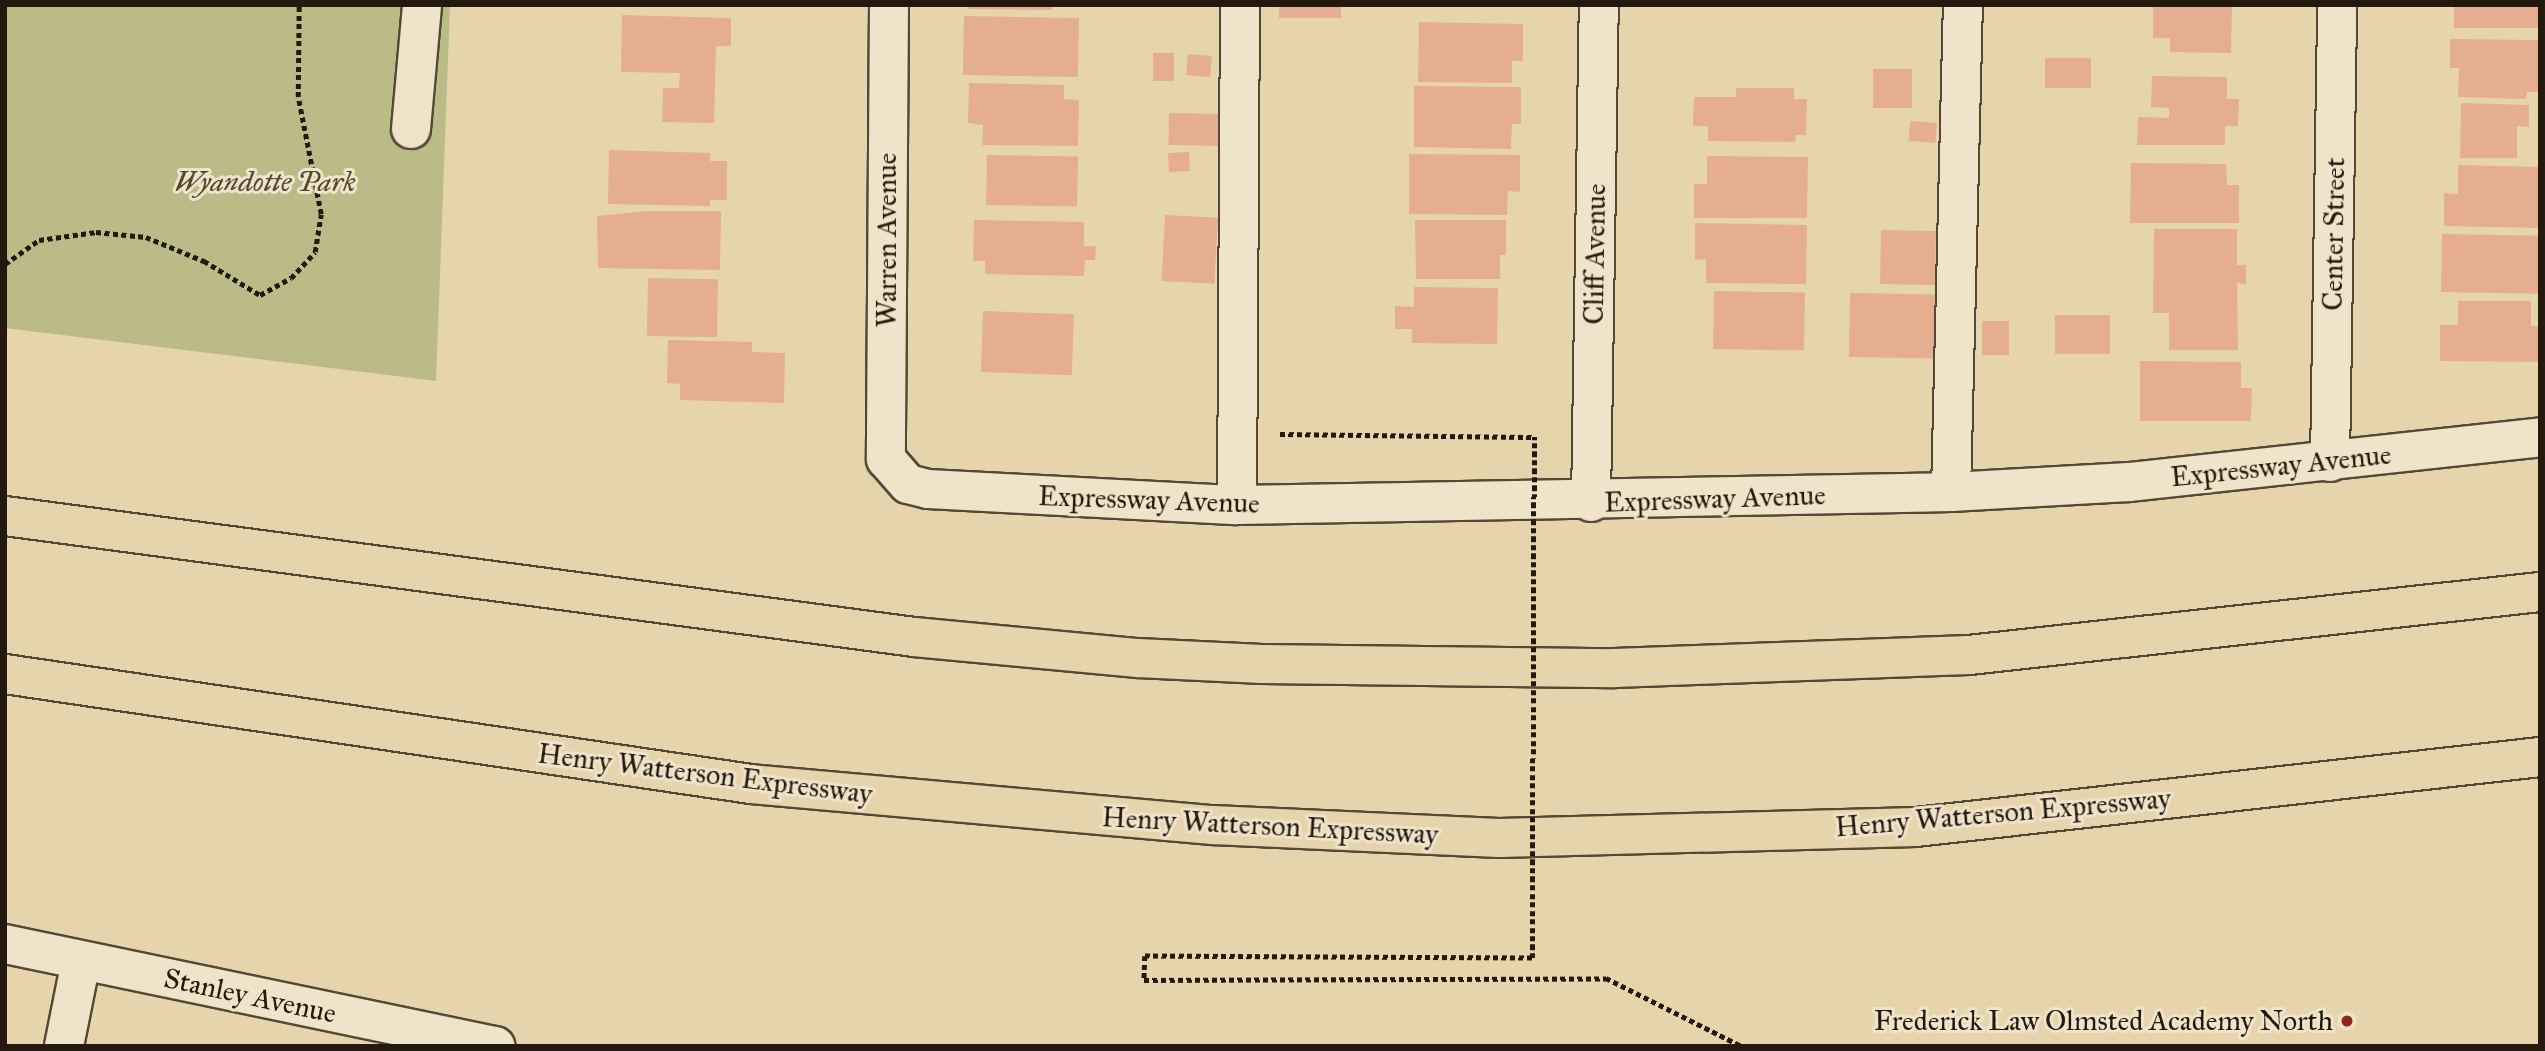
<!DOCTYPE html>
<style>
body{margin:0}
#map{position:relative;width:2545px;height:1051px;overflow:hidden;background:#e6d4ad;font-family:"IM FELL Great Primer",serif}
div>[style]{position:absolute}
.green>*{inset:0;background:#babb86}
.building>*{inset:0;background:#e5ae91;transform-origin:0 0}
.path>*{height:4.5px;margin-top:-2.25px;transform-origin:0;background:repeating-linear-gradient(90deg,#24190f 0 5px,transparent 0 8.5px)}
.roads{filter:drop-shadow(2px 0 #544836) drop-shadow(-2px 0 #544836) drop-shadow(0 2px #544836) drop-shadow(0 -2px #544836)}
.minor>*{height:38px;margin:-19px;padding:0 19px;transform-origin:19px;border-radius:19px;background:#efe3ca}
.highway>*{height:38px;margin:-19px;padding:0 19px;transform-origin:19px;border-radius:19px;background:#e6d4ad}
.path-bridge>*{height:4.5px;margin-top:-2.25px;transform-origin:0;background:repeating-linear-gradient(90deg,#24190f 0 5px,transparent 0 8.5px)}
.dots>*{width:19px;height:19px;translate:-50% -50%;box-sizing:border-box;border:4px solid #efe3ca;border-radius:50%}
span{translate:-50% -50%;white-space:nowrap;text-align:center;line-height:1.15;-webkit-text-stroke:6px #efe3ca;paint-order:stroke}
.park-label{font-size:28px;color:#514a33;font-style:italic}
.street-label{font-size:28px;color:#24190f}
.poi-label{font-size:28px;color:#24190f}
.right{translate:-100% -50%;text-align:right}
.frame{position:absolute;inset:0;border:7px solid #24190f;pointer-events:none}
</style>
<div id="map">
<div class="green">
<i style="clip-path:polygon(5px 5px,450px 5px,436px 381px,5px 328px)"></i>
</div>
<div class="building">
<i style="clip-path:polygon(968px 5px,1052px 5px,1052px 10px,968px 9px)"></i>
<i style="left:1279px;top:5px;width:62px;height:13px"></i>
<i style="clip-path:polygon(2153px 5px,2232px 5px,2231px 53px,2170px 52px,2170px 38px,2153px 38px)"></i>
<i style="left:2454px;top:5px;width:86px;height:23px"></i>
<i style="clip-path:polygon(622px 15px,731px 18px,731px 46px,716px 46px,714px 123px,662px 122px,663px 88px,679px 88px,680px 73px,621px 72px)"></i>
<i style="left:964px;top:16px;width:115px;height:59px;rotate:1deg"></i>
<i style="clip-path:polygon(1419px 22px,1523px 24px,1523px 61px,1512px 61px,1512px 83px,1418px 82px)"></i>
<i style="clip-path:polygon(2450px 39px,2540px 40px,2540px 92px,2527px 92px,2526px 99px,2458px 97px,2459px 68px,2450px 68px)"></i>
<i style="left:1174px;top:53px;width:28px;height:21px;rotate:90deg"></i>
<i style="left:1188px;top:54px;width:24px;height:21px;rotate:5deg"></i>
<i style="left:2045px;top:58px;width:46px;height:30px"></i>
<i style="left:1912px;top:69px;width:39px;height:39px;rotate:90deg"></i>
<i style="clip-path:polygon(2152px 76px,2227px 77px,2227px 99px,2239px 99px,2238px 126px,2225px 126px,2225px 145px,2137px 145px,2138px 117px,2169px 118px,2169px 108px,2151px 107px)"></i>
<i style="clip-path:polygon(969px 83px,1064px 85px,1064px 99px,1079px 100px,1078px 146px,982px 145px,983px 125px,968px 123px)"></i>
<i style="clip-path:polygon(1414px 86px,1521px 87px,1521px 124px,1512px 124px,1511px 149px,1414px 147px)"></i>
<i style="clip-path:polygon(1736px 88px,1794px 88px,1794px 99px,1807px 99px,1806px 135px,1796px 135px,1795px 142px,1708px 141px,1708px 126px,1693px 126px,1694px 97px,1736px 97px)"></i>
<i style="clip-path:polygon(2461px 103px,2529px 105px,2529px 127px,2517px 126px,2517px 158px,2460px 158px)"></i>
<i style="left:1169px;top:113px;width:55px;height:32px;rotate:1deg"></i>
<i style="left:1910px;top:121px;width:27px;height:20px;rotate:4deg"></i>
<i style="clip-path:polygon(609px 150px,710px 153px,710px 161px,727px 161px,727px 200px,710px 200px,710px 206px,608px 204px)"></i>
<i style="left:1189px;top:152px;width:19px;height:21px;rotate:87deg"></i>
<i style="clip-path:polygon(1409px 154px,1520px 155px,1520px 192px,1508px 191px,1507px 215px,1409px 214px)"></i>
<i style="left:987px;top:155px;width:91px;height:50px;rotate:1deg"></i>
<i style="clip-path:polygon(1707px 156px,1808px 157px,1807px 218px,1694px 218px,1694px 184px,1707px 184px)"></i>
<i style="clip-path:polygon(2131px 163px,2226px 164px,2227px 185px,2239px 185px,2239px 223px,2130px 223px)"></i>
<i style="clip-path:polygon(2458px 165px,2540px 167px,2540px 228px,2444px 226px,2444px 193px,2458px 194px)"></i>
<i style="clip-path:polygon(649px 211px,721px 211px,720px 270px,598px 268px,597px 216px)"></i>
<i style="left:1165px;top:215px;width:53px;height:66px;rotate:3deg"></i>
<i style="clip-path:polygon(974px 220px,1084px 222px,1084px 246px,1096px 246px,1095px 260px,1085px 260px,1084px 276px,985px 274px,985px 261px,973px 261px)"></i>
<i style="clip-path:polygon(1415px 220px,1506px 220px,1506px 255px,1500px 255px,1500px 279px,1416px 279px)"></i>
<i style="clip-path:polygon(1695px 223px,1807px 225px,1806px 284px,1706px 283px,1706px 259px,1695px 260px)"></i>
<i style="clip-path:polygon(2154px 229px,2237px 229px,2237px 265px,2246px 265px,2246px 284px,2237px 283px,2238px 350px,2169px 350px,2169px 313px,2153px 313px)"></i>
<i style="left:1881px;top:230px;width:55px;height:54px;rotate:1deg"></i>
<i style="left:2442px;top:234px;width:98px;height:58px;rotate:1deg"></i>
<i style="left:648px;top:278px;width:70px;height:58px;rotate:1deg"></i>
<i style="clip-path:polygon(1414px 287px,1498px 288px,1497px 344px,1412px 343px,1412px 329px,1395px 329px,1395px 306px,1414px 307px)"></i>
<i style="left:1714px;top:291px;width:91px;height:58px;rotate:1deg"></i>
<i style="left:1850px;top:293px;width:85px;height:64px;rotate:1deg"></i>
<i style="clip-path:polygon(2458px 301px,2531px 301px,2531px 326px,2540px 326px,2540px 362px,2440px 361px,2440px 325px,2458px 325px)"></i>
<i style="left:983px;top:311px;width:91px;height:61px;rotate:2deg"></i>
<i style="left:2055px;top:315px;width:55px;height:39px"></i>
<i style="left:1982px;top:321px;width:27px;height:34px"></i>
<i style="clip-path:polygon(668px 340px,752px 342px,752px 352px,785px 353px,784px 403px,680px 400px,680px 384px,667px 383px)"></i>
<i style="clip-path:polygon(2140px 361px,2241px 362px,2241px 388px,2252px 388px,2251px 421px,2140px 421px)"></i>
</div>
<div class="path">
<i style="left:5px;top:264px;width:42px;rotate:-35.2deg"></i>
<i style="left:39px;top:240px;width:58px;rotate:-8deg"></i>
<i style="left:96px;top:232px;width:50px;rotate:5.7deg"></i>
<i style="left:146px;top:237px;width:63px;rotate:22.5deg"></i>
<i style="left:204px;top:261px;width:66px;rotate:31.3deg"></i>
<i style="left:260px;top:295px;width:35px;rotate:-29deg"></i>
<i style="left:291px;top:278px;width:35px;rotate:-47deg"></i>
<i style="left:315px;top:252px;width:38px;rotate:-81deg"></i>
<i style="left:321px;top:214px;width:119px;rotate:-101.1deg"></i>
<i style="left:298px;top:97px;width:92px;rotate:-89.4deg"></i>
<i style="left:1280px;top:434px;width:254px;rotate:0.7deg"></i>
<i style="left:1532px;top:958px;width:387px;rotate:-179.7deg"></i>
<i style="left:1145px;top:956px;width:24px;rotate:92deg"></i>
<i style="left:1144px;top:980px;width:462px;rotate:-0.2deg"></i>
<i style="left:1606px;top:978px;width:151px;rotate:26.7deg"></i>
</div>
<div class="roads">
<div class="minor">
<i style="left:889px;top:5px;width:454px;rotate:90.4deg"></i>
<i style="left:886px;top:459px;width:33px;rotate:49deg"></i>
<i style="left:908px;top:484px;width:21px;rotate:14deg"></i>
<i style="left:928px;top:489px;width:309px;rotate:3deg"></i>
<i style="left:1237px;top:505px;width:714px;rotate:-1.04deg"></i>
<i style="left:1951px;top:492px;width:178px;rotate:-3.2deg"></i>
<i style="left:2129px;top:482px;width:413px;rotate:-6.2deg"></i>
<i style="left:411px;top:129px;width:124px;rotate:-84.9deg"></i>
<i style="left:2330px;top:462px;width:457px;rotate:-89.1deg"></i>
<i style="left:1951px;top:492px;width:487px;rotate:-88.6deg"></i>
<i style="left:1591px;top:502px;width:497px;rotate:-89.1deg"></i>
<i style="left:1237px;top:505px;width:500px;rotate:-89.66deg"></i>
<i style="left:5px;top:944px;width:501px;rotate:11.76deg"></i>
<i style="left:64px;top:1046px;width:87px;rotate:-78.7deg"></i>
</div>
<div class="highway">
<i style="left:5px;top:516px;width:917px;rotate:7.58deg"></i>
<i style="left:914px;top:637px;width:225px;rotate:5.4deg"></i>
<i style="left:1138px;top:658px;width:124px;rotate:2.8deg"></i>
<i style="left:1262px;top:664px;width:352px;rotate:0.7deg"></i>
<i style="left:1614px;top:668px;width:355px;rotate:-2.1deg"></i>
<i style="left:1969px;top:655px;width:574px;rotate:-6.3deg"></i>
<i style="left:5px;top:674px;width:754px;rotate:8.39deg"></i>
<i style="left:751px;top:784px;width:464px;rotate:5.1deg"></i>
<i style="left:1213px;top:825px;width:286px;rotate:2.6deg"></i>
<i style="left:1499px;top:838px;width:417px;rotate:-1.5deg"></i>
<i style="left:1916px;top:827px;width:628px;rotate:-6.4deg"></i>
</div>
</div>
<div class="path-bridge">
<i style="left:1532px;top:958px;width:521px;rotate:-89.78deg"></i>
</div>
<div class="dots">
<i style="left:2347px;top:1021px;background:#8f2418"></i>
</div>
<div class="park-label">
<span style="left:265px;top:182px">Wyandotte Park</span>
</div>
<div class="street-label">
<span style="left:2334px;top:234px;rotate:-89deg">Center Street</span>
<span style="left:887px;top:240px;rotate:-90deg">Warren Avenue</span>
<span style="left:1595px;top:254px;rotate:-89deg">Cliff Avenue</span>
<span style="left:2281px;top:466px;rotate:-6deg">Expressway Avenue</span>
<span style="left:1715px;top:499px;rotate:-2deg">Expressway Avenue</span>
<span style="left:1149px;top:500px;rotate:2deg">Expressway Avenue</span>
<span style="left:705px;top:774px;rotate:7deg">Henry Watterson Expressway</span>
<span style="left:2003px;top:813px;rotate:-5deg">Henry Watterson Expressway</span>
<span style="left:1270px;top:826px;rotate:3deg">Henry Watterson Expressway</span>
<span style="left:250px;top:996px;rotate:12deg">Stanley Avenue</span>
</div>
<div class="poi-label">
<span class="right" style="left:2333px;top:1021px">Frederick Law Olmsted Academy North</span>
</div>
<div class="frame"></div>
</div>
